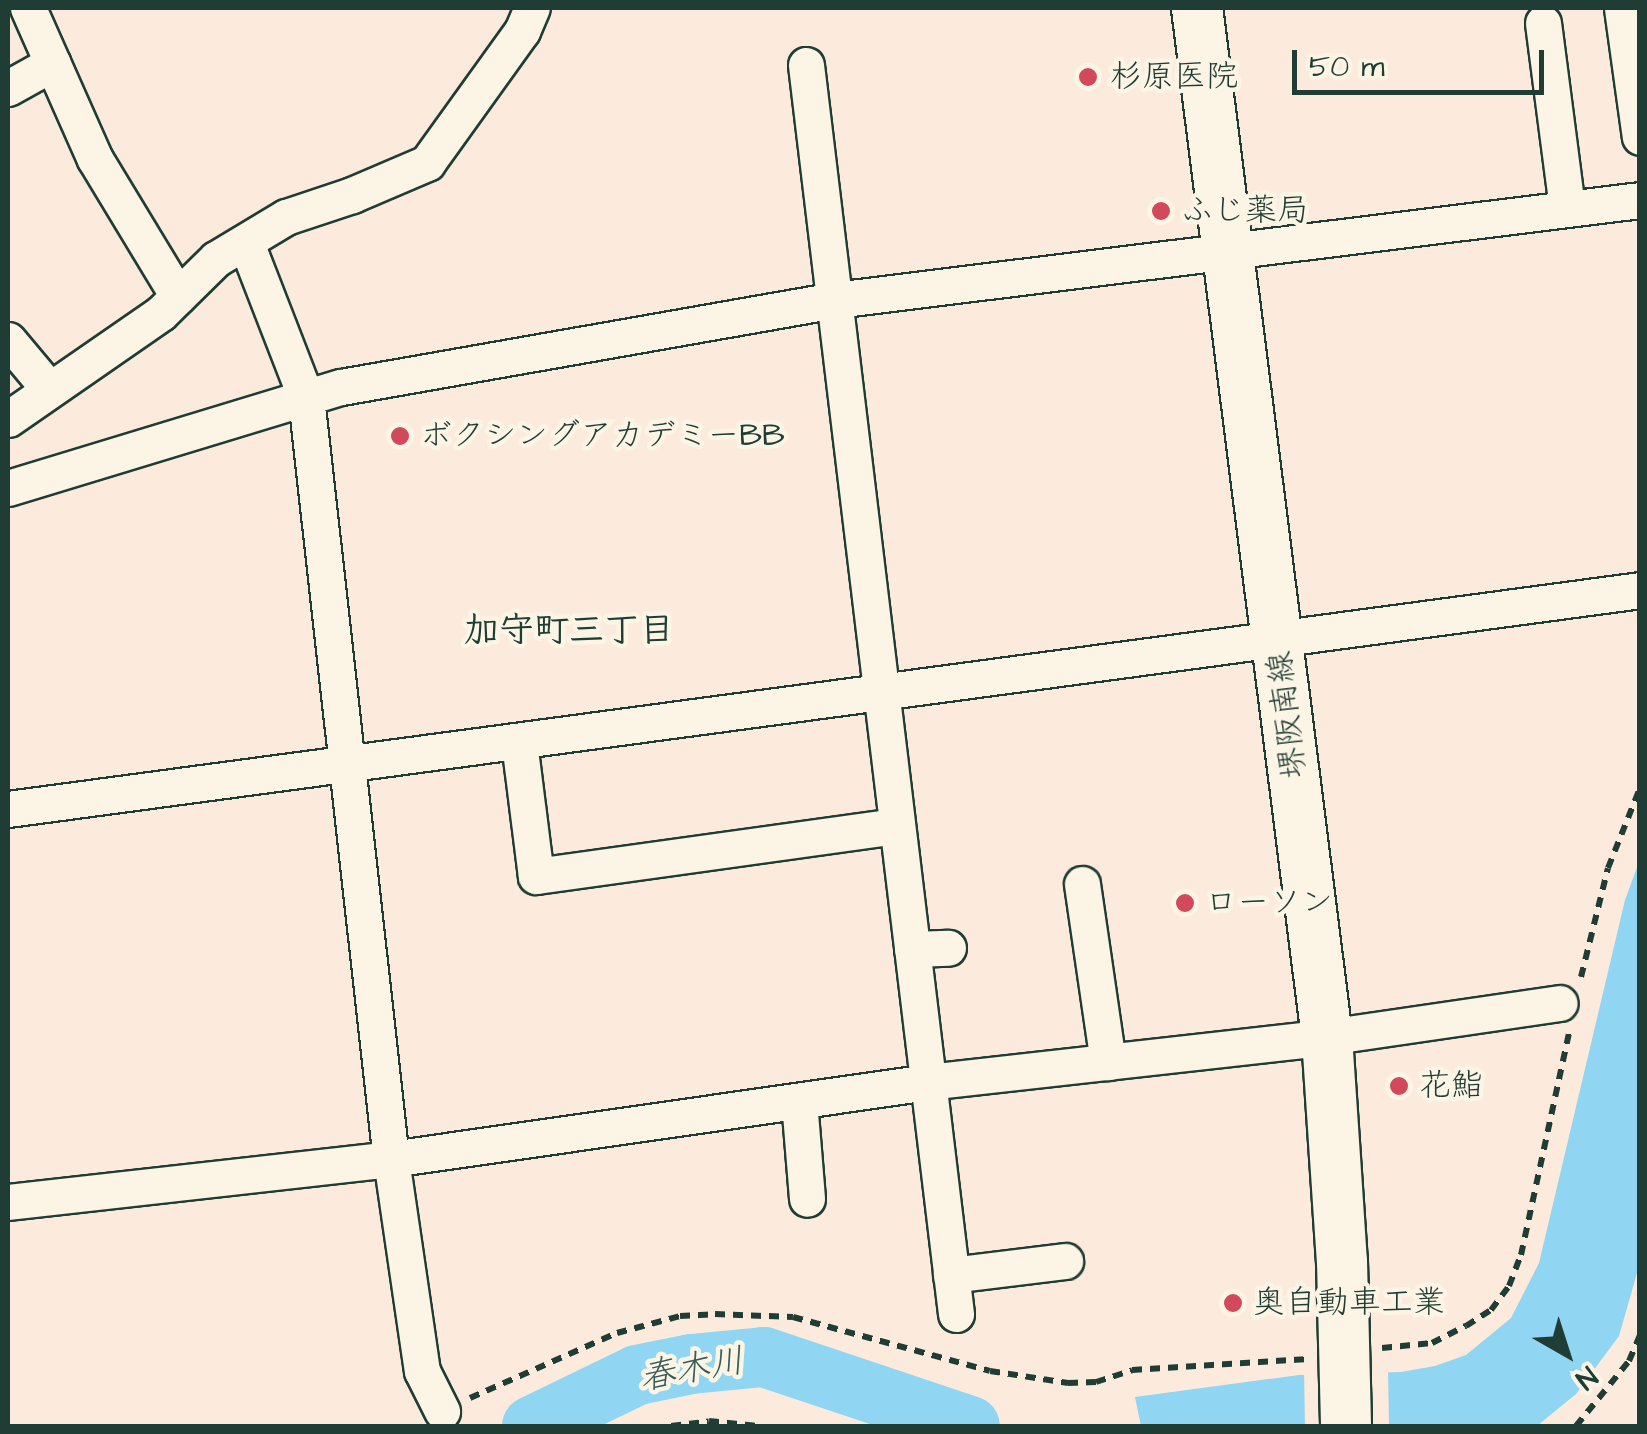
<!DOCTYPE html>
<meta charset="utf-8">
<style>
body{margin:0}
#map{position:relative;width:1647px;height:1434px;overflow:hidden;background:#fceadd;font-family:"Architects Daughter","Klee One",sans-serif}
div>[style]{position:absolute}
.water>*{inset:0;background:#90d5f2}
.pier>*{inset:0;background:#fceadd;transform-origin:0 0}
.river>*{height:60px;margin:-30px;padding:0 30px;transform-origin:30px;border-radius:30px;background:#90d5f2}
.path>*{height:6px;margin-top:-3px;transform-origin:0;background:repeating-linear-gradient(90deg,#1f3d34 0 10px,transparent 0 18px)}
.roads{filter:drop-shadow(2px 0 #1f3d34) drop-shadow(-2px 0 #1f3d34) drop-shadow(0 2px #1f3d34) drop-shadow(0 -2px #1f3d34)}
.street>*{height:35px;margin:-17.5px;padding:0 17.5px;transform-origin:17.5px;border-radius:17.5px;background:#fcf5e5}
.secondary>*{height:50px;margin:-25px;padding:0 25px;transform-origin:25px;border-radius:25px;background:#fcf5e5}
.dots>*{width:28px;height:28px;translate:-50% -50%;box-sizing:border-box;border:5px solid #fcf5e5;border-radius:50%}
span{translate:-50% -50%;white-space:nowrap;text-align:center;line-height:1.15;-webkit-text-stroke:9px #fcf5e5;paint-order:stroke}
.poi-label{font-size:32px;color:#1f3d34}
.left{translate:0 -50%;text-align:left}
.street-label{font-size:32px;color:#1f3d34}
.neighbourhood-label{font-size:35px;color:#1f3d34;font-weight:700}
.water-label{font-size:35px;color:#365b5a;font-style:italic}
.frame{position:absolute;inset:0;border:10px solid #1f3d34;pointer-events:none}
.north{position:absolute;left:1517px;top:1304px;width:100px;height:100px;-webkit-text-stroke:8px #fcf5e5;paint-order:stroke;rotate:141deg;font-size:28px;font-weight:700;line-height:40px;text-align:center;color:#1f3d34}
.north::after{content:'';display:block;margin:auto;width:35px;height:45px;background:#1f3d34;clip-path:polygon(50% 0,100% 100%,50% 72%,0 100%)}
.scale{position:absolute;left:1292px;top:50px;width:252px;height:45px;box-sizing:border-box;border:5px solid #1f3d34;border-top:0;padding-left:12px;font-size:30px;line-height:35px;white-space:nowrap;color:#1f3d34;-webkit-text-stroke:8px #fcf5e5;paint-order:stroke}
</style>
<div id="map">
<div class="water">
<i style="clip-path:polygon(1639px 862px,1639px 1266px,1619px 1336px,1576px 1394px,1537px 1426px,1141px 1426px,1135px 1397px,1299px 1375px,1401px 1372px,1435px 1366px,1466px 1355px,1511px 1318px,1539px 1263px,1625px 900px)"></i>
</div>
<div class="pier">
<i style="left:1388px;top:1368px;width:58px;height:84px;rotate:89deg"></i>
</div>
<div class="river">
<i style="left:532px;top:1426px;width:117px;rotate:-25.9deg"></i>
<i style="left:637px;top:1375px;width:55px;rotate:-11.5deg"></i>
<i style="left:691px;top:1364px;width:73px;rotate:-5.5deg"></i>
<i style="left:764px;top:1357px;width:217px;rotate:18.5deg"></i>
</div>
<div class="path">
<i style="left:1581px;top:977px;width:112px;rotate:-76.1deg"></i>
<i style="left:1608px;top:868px;width:86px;rotate:-68.2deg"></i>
<i style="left:1382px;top:1348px;width:50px;rotate:-5.7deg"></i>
<i style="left:1432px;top:1343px;width:38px;rotate:-27deg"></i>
<i style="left:1466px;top:1326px;width:30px;rotate:-33deg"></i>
<i style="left:1491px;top:1310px;width:30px;rotate:-53deg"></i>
<i style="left:1509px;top:1286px;width:33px;rotate:-69deg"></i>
<i style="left:1521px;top:1255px;width:227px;rotate:-77.8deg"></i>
<i style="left:470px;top:1398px;width:161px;rotate:-23.9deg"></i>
<i style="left:617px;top:1333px;width:65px;rotate:-15.1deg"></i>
<i style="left:680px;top:1316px;width:35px;rotate:-3deg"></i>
<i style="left:715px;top:1314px;width:78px;rotate:2.2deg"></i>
<i style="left:793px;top:1317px;width:204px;rotate:15.3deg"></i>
<i style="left:990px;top:1371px;width:79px;rotate:8.7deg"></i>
<i style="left:1068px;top:1383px;width:28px;rotate:-2deg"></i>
<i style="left:1096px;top:1382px;width:38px;rotate:-18deg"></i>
<i style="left:1132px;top:1370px;width:173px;rotate:-3.6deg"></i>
<i style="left:671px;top:1426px;width:38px;rotate:-7deg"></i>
<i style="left:709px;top:1421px;width:49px;rotate:5.8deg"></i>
<i style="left:1576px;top:1426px;width:84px;rotate:-50.8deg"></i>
<i style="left:1629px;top:1361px;width:28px;rotate:-67deg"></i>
</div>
<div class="roads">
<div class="street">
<i style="left:28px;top:8px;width:165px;rotate:66.1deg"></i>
<i style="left:95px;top:159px;width:160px;rotate:58.8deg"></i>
<i style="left:1622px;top:8px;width:130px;rotate:82.1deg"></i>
<i style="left:1543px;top:23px;width:187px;rotate:82.6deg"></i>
<i style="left:806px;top:65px;width:1258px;rotate:83.15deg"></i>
<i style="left:8px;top:88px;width:51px;rotate:-29.1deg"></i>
<i style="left:246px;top:243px;width:166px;rotate:68.8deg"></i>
<i style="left:306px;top:398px;width:766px;rotate:83.63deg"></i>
<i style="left:391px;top:1159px;width:214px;rotate:81.7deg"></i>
<i style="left:422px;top:1371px;width:45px;rotate:63.4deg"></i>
<i style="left:8px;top:340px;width:64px;rotate:50.1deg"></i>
<i style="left:8px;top:419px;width:186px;rotate:-34.7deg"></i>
<i style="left:161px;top:313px;width:77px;rotate:-44.5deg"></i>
<i style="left:216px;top:259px;width:82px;rotate:-31deg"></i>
<i style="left:286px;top:217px;width:70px;rotate:-18.4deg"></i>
<i style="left:352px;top:195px;width:82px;rotate:-23.1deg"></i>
<i style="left:427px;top:163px;width:163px;rotate:-54.3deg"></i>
<i style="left:522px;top:31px;width:25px;rotate:-67deg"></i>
<i style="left:8px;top:488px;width:348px;rotate:-16.9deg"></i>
<i style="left:341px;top:387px;width:502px;rotate:-9.99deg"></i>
<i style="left:835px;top:300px;width:811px;rotate:-7.08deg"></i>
<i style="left:519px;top:742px;width:135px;rotate:82.8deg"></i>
<i style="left:536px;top:876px;width:363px;rotate:-7.9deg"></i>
<i style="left:8px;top:809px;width:1647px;rotate:-7.64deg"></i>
<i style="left:1082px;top:884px;width:180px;rotate:81.7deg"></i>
<i style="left:912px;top:949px;width:36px;rotate:-2deg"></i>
<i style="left:799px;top:1101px;width:98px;rotate:85.3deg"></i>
<i style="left:8px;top:1202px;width:385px;rotate:-6.4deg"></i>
<i style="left:391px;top:1159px;width:542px;rotate:-8.16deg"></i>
<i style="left:928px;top:1082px;width:402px;rotate:-6.4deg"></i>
<i style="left:1327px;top:1037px;width:235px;rotate:-8.3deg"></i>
<i style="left:951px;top:1275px;width:115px;rotate:-7deg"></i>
</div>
<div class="secondary">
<i style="left:1197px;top:8px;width:1037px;rotate:82.8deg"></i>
<i style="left:1327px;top:1037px;width:225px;rotate:86.2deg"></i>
<i style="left:1342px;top:1261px;width:165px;rotate:88.6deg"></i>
</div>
</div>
<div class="dots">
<i style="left:1088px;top:77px;background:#d1495b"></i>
<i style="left:1161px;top:211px;background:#d1495b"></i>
<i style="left:400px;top:436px;background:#d1495b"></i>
<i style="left:1185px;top:903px;background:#d1495b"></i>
<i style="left:1399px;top:1086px;background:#d1495b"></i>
<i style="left:1233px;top:1303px;background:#d1495b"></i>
</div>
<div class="poi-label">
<span class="left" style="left:1110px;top:77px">杉原医院</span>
<span class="left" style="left:1181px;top:211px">ふじ薬局</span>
<span class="left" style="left:420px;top:436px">ボクシングアカデミーBB</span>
<span class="left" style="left:1205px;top:903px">ローソン</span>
<span class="left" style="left:1419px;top:1086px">花鮨</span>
<span class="left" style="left:1253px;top:1303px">奥自動車工業</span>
</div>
<div class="street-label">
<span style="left:1288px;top:715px;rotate:-97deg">堺阪南線</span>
</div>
<div class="neighbourhood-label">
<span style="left:569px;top:631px">加守町三丁目</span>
</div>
<div class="water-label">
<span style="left:692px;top:1370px;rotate:-10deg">春木川</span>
</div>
<div class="frame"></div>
<div class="north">N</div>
<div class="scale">50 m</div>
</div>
